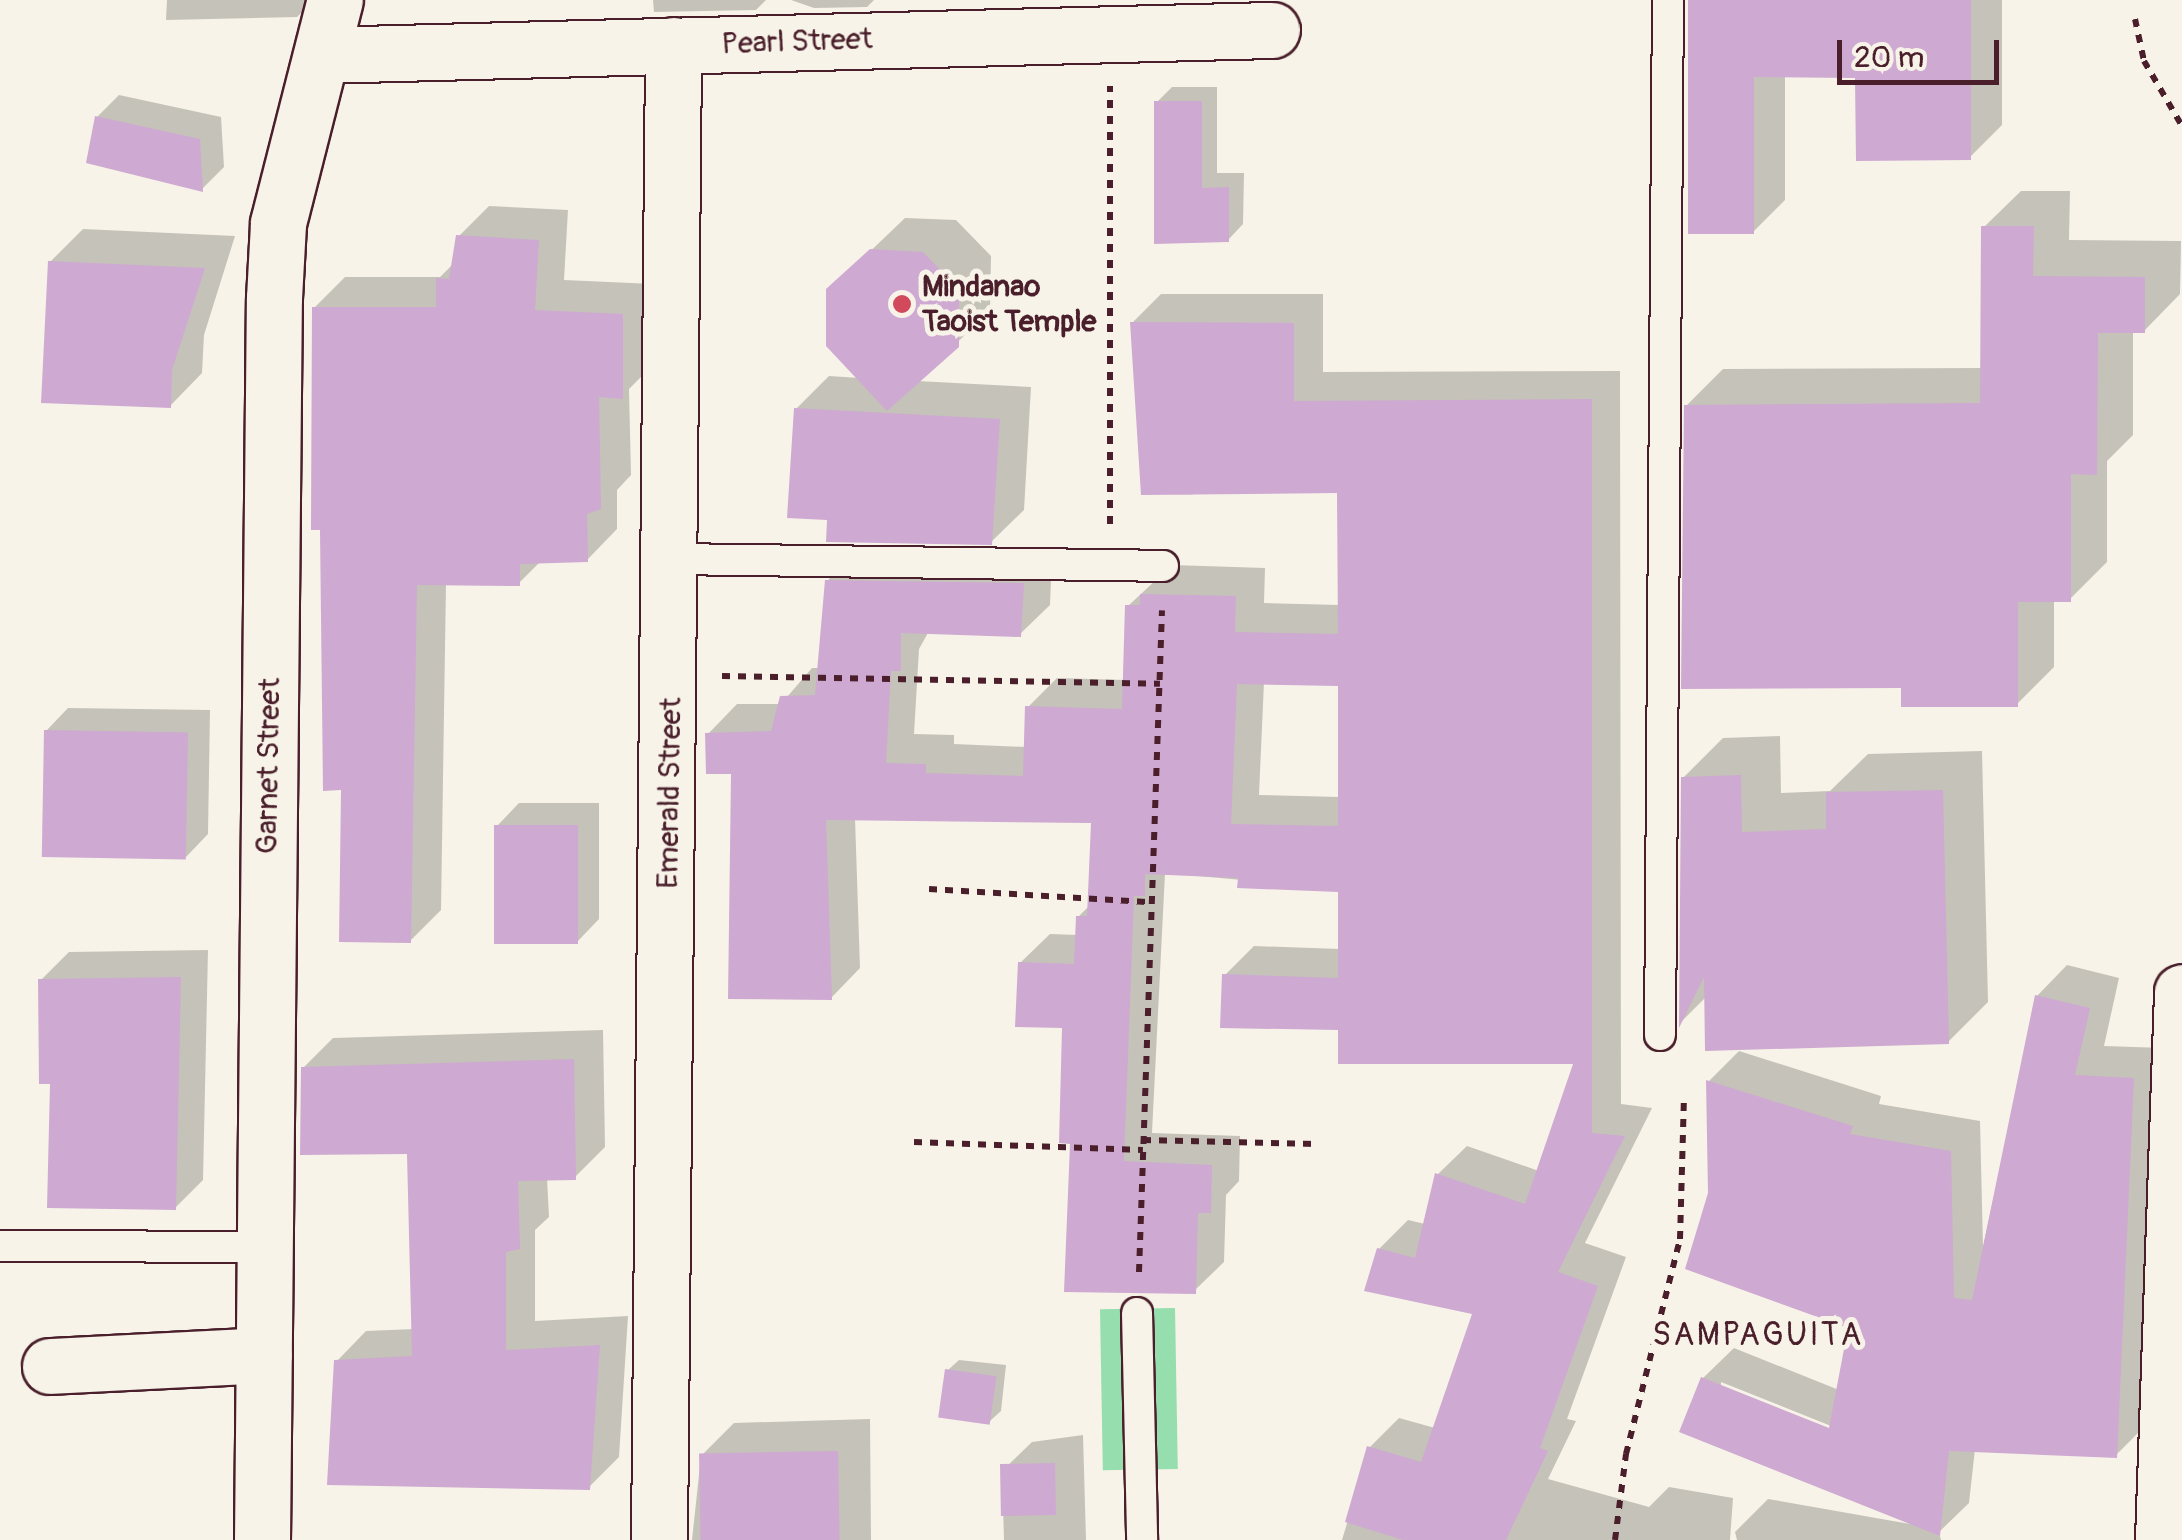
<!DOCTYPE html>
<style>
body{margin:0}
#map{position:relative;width:2182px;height:1540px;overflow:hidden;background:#f7f3e8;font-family:Pangolin,sans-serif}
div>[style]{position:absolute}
.green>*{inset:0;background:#96dead;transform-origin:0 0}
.shadow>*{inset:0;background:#0003}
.building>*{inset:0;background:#cea9d1;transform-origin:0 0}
.path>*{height:6px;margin-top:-3px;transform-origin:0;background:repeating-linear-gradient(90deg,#4a1f2b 0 8px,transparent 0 16px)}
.roads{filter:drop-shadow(2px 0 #4a1f2b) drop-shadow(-2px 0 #4a1f2b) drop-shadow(0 2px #4a1f2b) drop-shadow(0 -2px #4a1f2b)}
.lane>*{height:30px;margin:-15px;padding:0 15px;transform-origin:15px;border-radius:15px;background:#f7f3e8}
.street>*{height:55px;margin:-27.5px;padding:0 27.5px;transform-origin:27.5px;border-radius:27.5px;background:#f7f3e8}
.secondary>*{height:55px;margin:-27.5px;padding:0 27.5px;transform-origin:27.5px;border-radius:27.5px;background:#f7f3e8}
.dots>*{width:28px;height:28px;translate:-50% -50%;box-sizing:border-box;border:5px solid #f7f3e8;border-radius:50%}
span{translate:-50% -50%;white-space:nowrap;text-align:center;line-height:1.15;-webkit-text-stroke:10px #f7f3e8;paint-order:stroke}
.street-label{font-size:30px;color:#4a1f2b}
.poi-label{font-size:30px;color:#4a1f2b;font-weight:700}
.left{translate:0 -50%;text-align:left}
.neighbourhood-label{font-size:32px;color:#4a1f2b;letter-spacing:2.5px}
.scale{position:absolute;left:1837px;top:40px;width:162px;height:45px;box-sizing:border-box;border:5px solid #4a1f2b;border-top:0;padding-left:12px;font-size:30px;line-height:35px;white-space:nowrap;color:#4a1f2b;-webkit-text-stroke:8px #f7f3e8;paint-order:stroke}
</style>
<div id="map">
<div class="green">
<i style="left:1175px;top:1308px;width:161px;height:75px;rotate:89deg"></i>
</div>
<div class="shadow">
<i style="clip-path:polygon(167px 0,314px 0,297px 17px,166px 20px)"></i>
<i style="clip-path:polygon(653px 0,766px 0,756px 10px,654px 12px)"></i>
<i style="clip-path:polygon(791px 0,874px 0,867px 7px,814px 8px)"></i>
<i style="clip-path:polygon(1691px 0,2002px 0,2002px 125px,1970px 157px,1858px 75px,1785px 75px,1785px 200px,1753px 232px)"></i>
<i style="clip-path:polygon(1172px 87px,1217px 87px,1217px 173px,1244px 173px,1243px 224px,1228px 240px,1157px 102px)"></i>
<i style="clip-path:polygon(119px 95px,221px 117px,224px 167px,202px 189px,97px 117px)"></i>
<i style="clip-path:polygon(2021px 191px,2070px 191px,2069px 240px,2181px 241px,2180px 294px,2144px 331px,2133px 331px,2133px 435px,2107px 461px,2107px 562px,2070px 599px,2054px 599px,2054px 667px,2017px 704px,1903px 686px,1686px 406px,1723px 369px,1983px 368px,1984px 227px)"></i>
<i style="clip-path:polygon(489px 206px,568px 210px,564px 280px,653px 284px,652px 366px,629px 389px,631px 475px,617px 490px,617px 529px,587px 560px,541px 561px,519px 583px,446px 583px,441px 910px,410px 941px,344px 788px,323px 528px,314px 308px,345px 277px,440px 277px,454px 263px,458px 237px)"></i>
<i style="clip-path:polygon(905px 218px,956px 220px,991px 256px,990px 311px,917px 381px,1031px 387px,1024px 510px,991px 542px,830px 518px,796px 409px,829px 376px,860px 378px,858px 263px)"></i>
<i style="clip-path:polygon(83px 229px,235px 236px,204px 335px,202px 373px,170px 406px,50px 262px)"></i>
<i style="clip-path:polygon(evenodd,1161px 294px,1323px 294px,1323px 372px,1620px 371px,1621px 1104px,1652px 1108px,1585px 1243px,1626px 1257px,1567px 1419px,1576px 1421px,1548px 1479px,1649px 1507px,1669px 1487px,1733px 1498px,1730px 1540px,1342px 1540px,1370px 1447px,1399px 1418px,1435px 1428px,1476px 1312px,1379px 1249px,1408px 1220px,1425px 1224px,1437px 1175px,1467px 1146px,1539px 1171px,1577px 1062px,1340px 1027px,1225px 975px,1254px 946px,1340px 949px,1340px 889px,1165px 873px,1152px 1133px,1240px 1136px,1239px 1181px,1226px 1195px,1224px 1262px,1194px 1291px,1073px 1141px,1065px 1025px,1020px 963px,1050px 934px,1078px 935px,1078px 917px,1090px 905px,1093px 821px,855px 818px,860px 968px,831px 998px,734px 771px,708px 734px,737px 704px,781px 704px,812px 668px,820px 668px,827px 581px,857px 552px,1052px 554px,1050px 605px,1020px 634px,929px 631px,919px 649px,914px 734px,954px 735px,954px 744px,1026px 747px,1028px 707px,1057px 678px,1126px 680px,1128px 606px,1172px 565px,1265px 568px,1264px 603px,1340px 605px,1340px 491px,1132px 323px,1161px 294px,1264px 682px,1340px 684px,1340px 797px,1259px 795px,1264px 682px)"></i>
<i style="clip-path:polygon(68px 708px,210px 710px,208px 834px,186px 857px,46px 731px)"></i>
<i style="clip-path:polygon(1780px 736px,1781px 793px,1830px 791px,1868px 754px,1982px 751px,1988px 1002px,1948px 1042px,1707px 996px,1681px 1022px,1683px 778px,1723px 738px)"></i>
<i style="clip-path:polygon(519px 803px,599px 803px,599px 919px,577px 942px,497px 826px)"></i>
<i style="clip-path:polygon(208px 950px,203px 1180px,175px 1208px,52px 1081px,41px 980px,69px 952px)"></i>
<i style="clip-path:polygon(evenodd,2067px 965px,2119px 978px,2104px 1046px,2164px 1048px,2146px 1425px,2116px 1455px,1975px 1449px,1969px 1503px,1939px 1532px,1941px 1540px,1737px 1540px,1735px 1532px,1768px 1499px,1910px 1524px,1703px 1378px,1734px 1348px,1839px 1390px,1851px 1326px,1710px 1193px,1708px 1082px,1739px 1051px,1881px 1096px,1879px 1104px,1980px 1121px,1983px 1247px,2037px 996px,2067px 965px,1721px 1382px,1841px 1430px,1839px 1435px,1721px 1388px,1721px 1382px)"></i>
<i style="clip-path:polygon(603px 1030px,605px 1147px,575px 1177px,547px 1178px,549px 1217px,535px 1230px,535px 1321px,628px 1316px,619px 1457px,589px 1487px,336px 1362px,366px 1331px,414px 1329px,410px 1152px,303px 1068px,333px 1038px)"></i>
<i style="clip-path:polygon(959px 1360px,1006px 1365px,1001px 1411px,990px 1421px,948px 1370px)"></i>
<i style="clip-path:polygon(870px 1419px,871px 1540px,692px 1540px,701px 1456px,734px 1423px)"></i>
<i style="clip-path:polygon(1083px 1435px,1086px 1540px,1004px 1540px,1002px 1471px,1032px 1442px)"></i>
</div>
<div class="building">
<i style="clip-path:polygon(1688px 0,1971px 0,1971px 160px,1856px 161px,1855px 78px,1754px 77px,1754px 234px,1688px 234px)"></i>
<i style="clip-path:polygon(1154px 101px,1202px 101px,1202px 188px,1229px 187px,1229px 242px,1154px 244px)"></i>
<i style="clip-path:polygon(95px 116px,200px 139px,203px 192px,86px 163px)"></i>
<i style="clip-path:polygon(1981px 226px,2034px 226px,2033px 276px,2145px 277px,2145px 333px,2098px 333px,2097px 475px,2071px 474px,2071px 602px,2018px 602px,2018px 707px,1901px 707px,1901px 688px,1681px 689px,1684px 405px,1980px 403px)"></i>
<i style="clip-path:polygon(456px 235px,539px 240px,535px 310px,623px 314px,623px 399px,599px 397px,601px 509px,587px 514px,588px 562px,520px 564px,520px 586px,417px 585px,411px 943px,339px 942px,341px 790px,323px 791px,320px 530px,311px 530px,312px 307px,436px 307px,436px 278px,449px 279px)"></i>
<i style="clip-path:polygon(870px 249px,923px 252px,959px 289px,959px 347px,887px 411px,826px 346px,826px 289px)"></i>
<i style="clip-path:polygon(48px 261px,205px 268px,172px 370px,171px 408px,41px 403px)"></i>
<i style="clip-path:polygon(evenodd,1130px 322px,1294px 323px,1294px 401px,1592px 399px,1592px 1133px,1625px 1136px,1558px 1272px,1598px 1286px,1540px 1448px,1548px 1451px,1506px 1540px,1403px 1540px,1345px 1522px,1367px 1446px,1421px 1462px,1472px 1314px,1364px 1291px,1377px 1248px,1415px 1258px,1435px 1173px,1525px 1204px,1573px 1064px,1338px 1064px,1338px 1030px,1220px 1028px,1222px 974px,1338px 978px,1338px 892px,1237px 888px,1238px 878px,1145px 874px,1145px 896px,1134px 896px,1124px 1161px,1212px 1165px,1211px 1213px,1198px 1213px,1196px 1294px,1064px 1292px,1070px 1144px,1059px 1143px,1062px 1028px,1015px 1027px,1018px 962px,1074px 964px,1076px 916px,1087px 916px,1091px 823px,826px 820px,832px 1000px,728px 999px,731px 774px,706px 774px,705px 733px,771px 731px,780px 696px,815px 695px,825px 580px,1024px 583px,1021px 637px,901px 633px,901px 671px,891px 671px,886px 763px,926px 764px,926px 773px,1023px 776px,1025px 706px,1122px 709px,1125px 605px,1140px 605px,1140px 594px,1236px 596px,1235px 632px,1338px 634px,1337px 493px,1141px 495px,1130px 322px,1237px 684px,1338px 686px,1338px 826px,1231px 824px,1237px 684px)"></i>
<i style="clip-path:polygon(794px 408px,1000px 419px,992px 545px,826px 542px,827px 520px,787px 518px)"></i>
<i style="left:44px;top:730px;width:144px;height:127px;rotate:1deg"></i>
<i style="clip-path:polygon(1741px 775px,1742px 832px,1826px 829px,1826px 792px,1943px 790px,1949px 1044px,1705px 1051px,1704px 977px,1679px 1028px,1681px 777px)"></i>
<i style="left:494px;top:825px;width:84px;height:119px"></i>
<i style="clip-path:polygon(181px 977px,176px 1210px,47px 1208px,50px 1084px,39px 1084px,38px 979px)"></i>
<i style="clip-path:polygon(2035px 995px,2090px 1008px,2075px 1075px,2134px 1078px,2117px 1458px,1949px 1451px,1940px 1536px,1679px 1432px,1701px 1377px,1829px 1428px,1848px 1328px,1685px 1269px,1708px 1193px,1706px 1080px,1853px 1126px,1850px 1134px,1951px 1151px,1954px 1298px,1972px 1300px)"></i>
<i style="clip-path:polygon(574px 1059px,576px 1180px,518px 1181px,520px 1249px,506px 1252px,506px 1350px,600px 1345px,590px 1490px,327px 1485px,334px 1360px,412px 1356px,407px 1154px,300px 1155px,301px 1067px)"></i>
<i style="left:945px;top:1369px;width:52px;height:49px;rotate:8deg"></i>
<i style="left:838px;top:1451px;width:89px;height:139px;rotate:89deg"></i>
<i style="left:1055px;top:1463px;width:52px;height:55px;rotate:89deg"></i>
</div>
<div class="path">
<i style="left:2135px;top:19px;width:43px;rotate:77.9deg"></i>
<i style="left:2144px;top:61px;width:75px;rotate:59.7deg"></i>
<i style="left:1110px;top:524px;width:438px;rotate:-90deg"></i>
<i style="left:722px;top:676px;width:438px;rotate:1deg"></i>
<i style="left:929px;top:889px;width:222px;rotate:3.4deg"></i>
<i style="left:1143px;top:1140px;width:174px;rotate:1.3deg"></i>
<i style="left:914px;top:1142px;width:229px;rotate:2deg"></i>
<i style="left:1139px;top:1272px;width:662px;rotate:-88.01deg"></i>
<i style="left:1615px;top:1540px;width:87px;rotate:-82.7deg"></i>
<i style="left:1626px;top:1454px;width:222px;rotate:-75.9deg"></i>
<i style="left:1680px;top:1239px;width:141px;rotate:-88.4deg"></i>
</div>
<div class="roads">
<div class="lane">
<i style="left:672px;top:559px;width:491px;rotate:0.8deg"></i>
<i style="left:1660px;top:1035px;width:1035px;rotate:-89.56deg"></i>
<i style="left:0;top:1246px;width:265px;rotate:0.2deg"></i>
<i style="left:1137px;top:1313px;width:227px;rotate:88.7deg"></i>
</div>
<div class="street">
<i style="left:322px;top:55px;width:950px;rotate:-1.51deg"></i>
<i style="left:50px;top:1366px;width:214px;rotate:-2.9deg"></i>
<i style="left:659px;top:1540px;width:1495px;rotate:-89.46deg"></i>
<i style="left:2163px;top:1540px;width:548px;rotate:-88.01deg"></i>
</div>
<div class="secondary">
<i style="left:262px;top:1540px;width:1242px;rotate:-89.45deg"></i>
<i style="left:274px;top:298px;width:75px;rotate:-86.9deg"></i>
<i style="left:278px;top:223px;width:230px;rotate:-75.7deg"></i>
</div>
</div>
<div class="dots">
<i style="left:902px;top:304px;background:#d1495b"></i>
</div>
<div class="street-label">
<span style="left:797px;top:42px;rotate:-2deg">Pearl Street</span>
<span style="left:269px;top:766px;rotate:-89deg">Garnet Street</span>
<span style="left:670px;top:793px;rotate:-89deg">Emerald Street</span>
</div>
<div class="poi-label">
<span class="left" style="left:922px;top:304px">Mindanao<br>Taoist Temple</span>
</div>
<div class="neighbourhood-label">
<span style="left:1758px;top:1335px">SAMPAGUITA</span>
</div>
<div class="scale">20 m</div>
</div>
